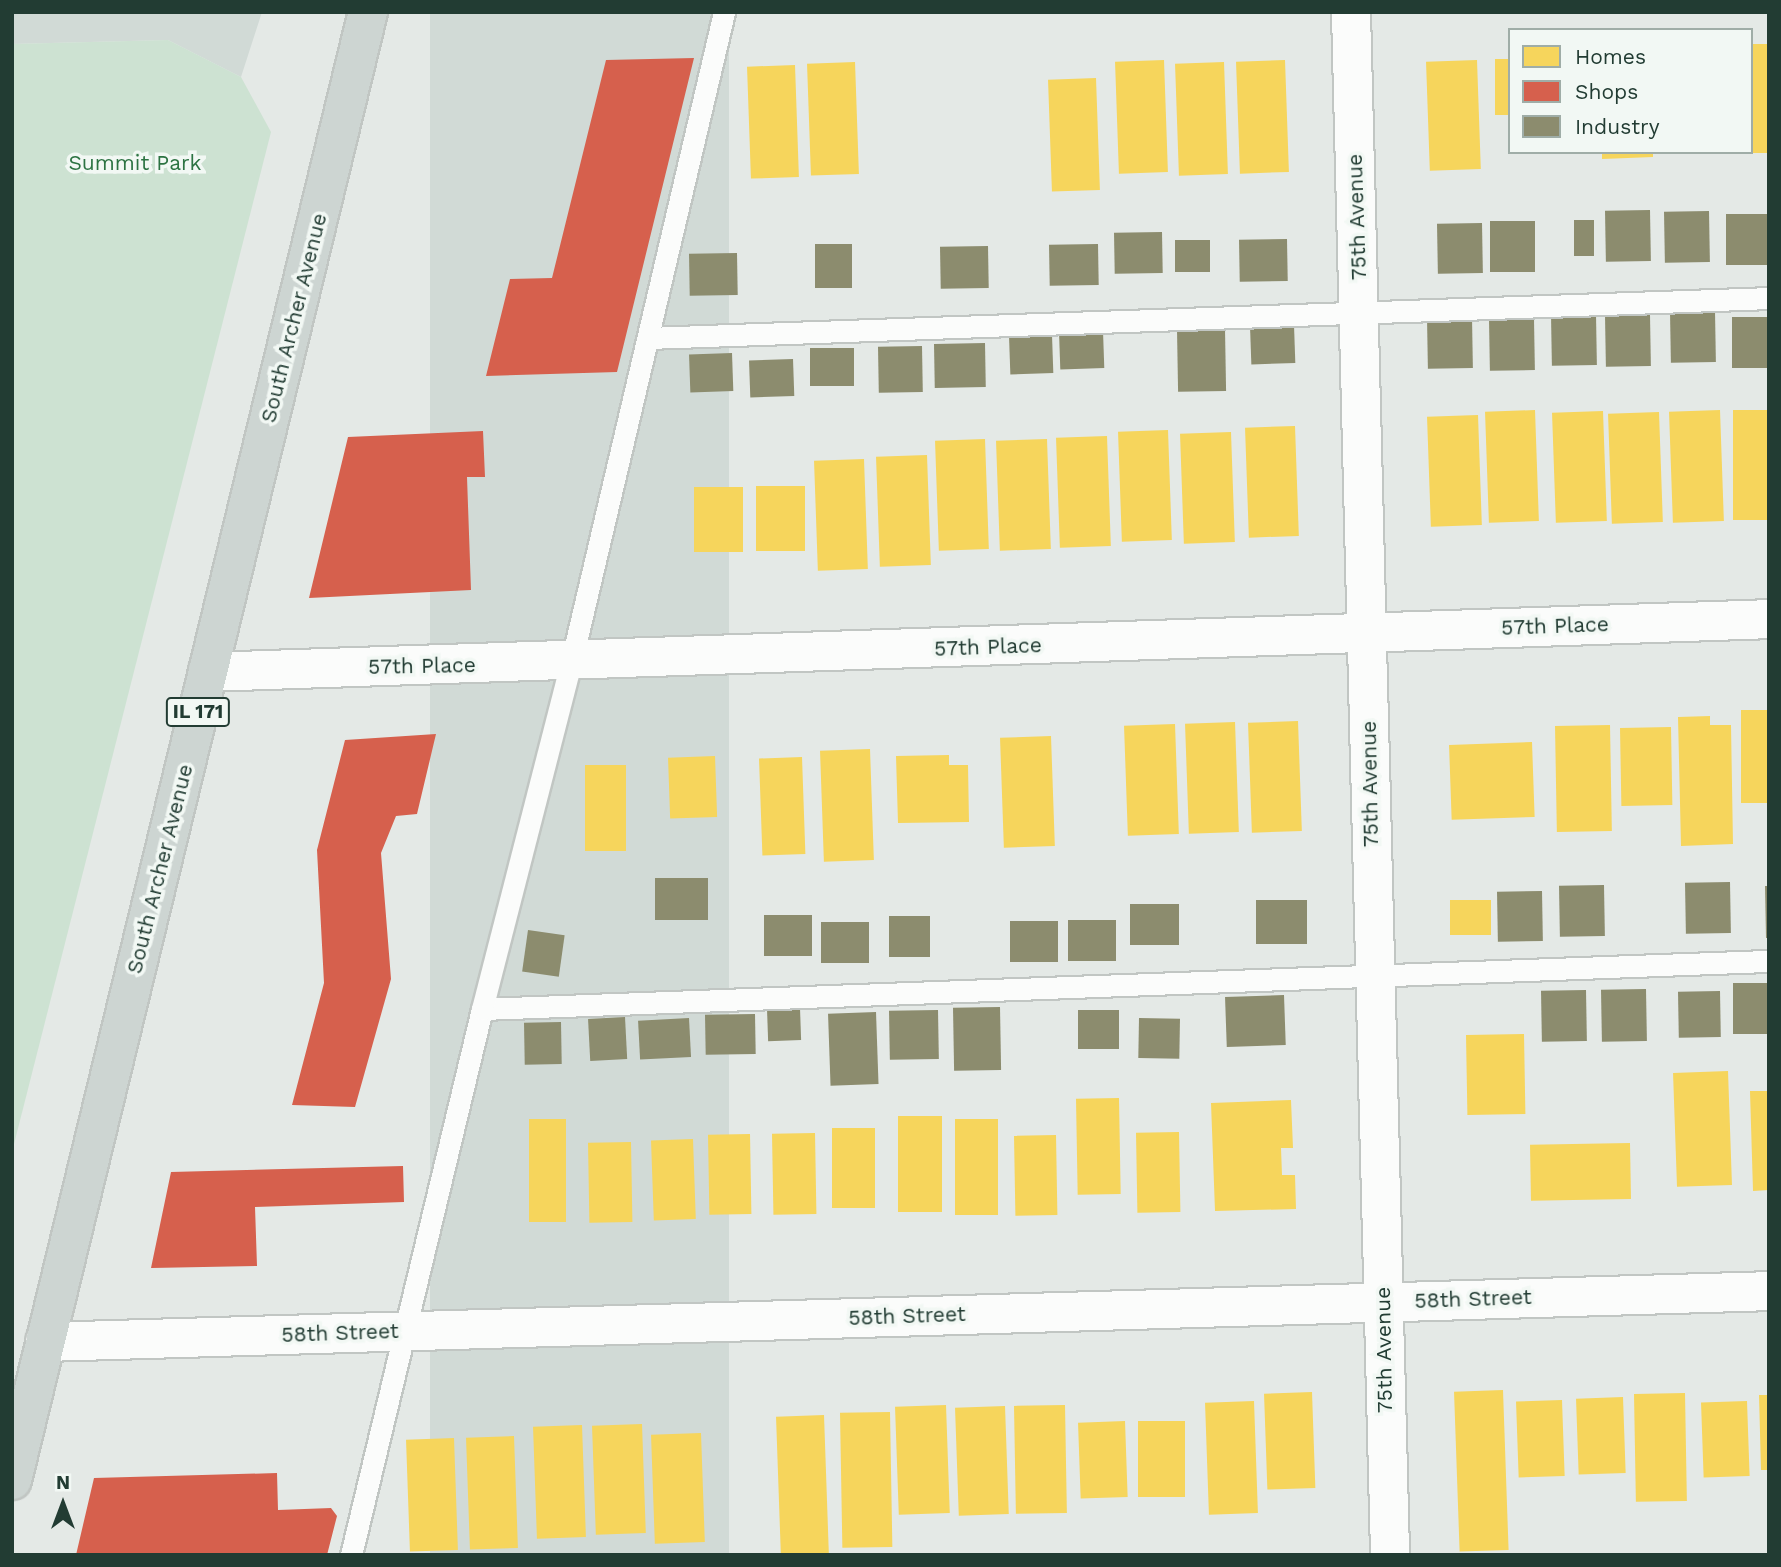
<!DOCTYPE html>
<style>
body{margin:0}
#map{position:relative;width:1781px;height:1567px;overflow:hidden;background:#e4e9e6;font-family:"Work Sans",sans-serif}
div>[style]{position:absolute}
.built>*{inset:0;background:#d1dad6;transform-origin:0 0}
.green>*{inset:0;background:#cde2d2}
.homes>*{inset:0;background:#f6d55c;transform-origin:0 0}
.shops>*{inset:0;background:#d6604d}
.industry>*{inset:0;background:#8c8c6e;transform-origin:0 0}
.roads{filter:drop-shadow(2px 0 #c1c6c3) drop-shadow(-2px 0 #c1c6c3) drop-shadow(0 2px #c1c6c3) drop-shadow(0 -2px #c1c6c3)}
.service>*{height:21px;margin:-10.5px;padding:0 10.5px;transform-origin:10.5px;border-radius:10.5px;background:#fbfcfb}
.minor>*{height:38px;margin:-19px;padding:0 19px;transform-origin:19px;border-radius:19px;background:#fbfcfb}
.primary>*{height:38px;margin:-19px;padding:0 19px;transform-origin:19px;border-radius:19px;background:#cdd5d2}
span{translate:-50% -50%;white-space:nowrap;text-align:center;line-height:1.15;-webkit-text-stroke:7px #f2f8f4;paint-order:stroke}
.shield-label span{padding:2px 5px;background:#f2f8f4;border:2px solid;border-radius:5px;-webkit-text-stroke-width:0}
.shield-label{font-size:19px;color:#223c33;font-weight:700}
.park-label{font-size:21px;color:#2c7342}
.street-label{font-size:21px;color:#223c33}
.frame{position:absolute;inset:0;border:14px solid #223c33;pointer-events:none}
.legend{position:absolute;left:1508px;top:28px;width:245px;height:126px;box-sizing:border-box;background:#f2f8f4;border:2px solid #9fada7;margin:0;padding:9px 12px;list-style:none;font-size:21px;color:#223c33}
.legend li{display:flex;align-items:center;gap:14px;height:35px}
.legend b{width:35px;border:2px solid #9fada7}
.north{position:absolute;left:28px;top:1469px;width:70px;height:70px;-webkit-text-stroke:5px #f2f8f4;paint-order:stroke;rotate:0deg;font-size:19px;font-weight:700;line-height:28px;text-align:center;color:#223c33}
.north::after{content:'';display:block;margin:auto;width:24px;height:32px;background:#223c33;clip-path:polygon(50% 0,100% 100%,50% 72%,0 100%)}
</style>
<div id="map">
<div class="built">
<i style="clip-path:polygon(12px 12px,262px 12px,241px 77px,168px 40px,12px 44px)"></i>
<i style="left:430px;top:12px;width:299px;height:1588px"></i>
</div>
<div class="green">
<i style="clip-path:polygon(168px 40px,241px 77px,271px 132px,12px 1152px,12px 44px)"></i>
</div>
<div class="homes">
<i style="left:1769px;top:44px;width:109px;height:18px;rotate:90deg"></i>
<i style="left:1495px;top:59px;width:15px;height:56px"></i>
<i style="left:1164px;top:60px;width:112px;height:49px;rotate:88deg"></i>
<i style="left:1285px;top:60px;width:112px;height:49px;rotate:88deg"></i>
<i style="left:1477px;top:60px;width:109px;height:51px;rotate:88deg"></i>
<i style="left:855px;top:62px;width:112px;height:48px;rotate:88deg"></i>
<i style="left:1224px;top:62px;width:112px;height:49px;rotate:88deg"></i>
<i style="left:795px;top:65px;width:112px;height:48px;rotate:88deg"></i>
<i style="left:1096px;top:78px;width:112px;height:48px;rotate:88deg"></i>
<i style="clip-path:polygon(1602px 152px,1653px 152px,1653px 157px,1602px 159px)"></i>
<i style="left:1535px;top:410px;width:111px;height:50px;rotate:88deg"></i>
<i style="left:1720px;top:410px;width:111px;height:51px;rotate:88deg"></i>
<i style="left:1769px;top:410px;width:110px;height:36px;rotate:90deg"></i>
<i style="left:1603px;top:411px;width:110px;height:51px;rotate:88deg"></i>
<i style="left:1659px;top:412px;width:110px;height:51px;rotate:88deg"></i>
<i style="left:1478px;top:415px;width:110px;height:51px;rotate:88deg"></i>
<i style="left:1295px;top:426px;width:110px;height:50px;rotate:88deg"></i>
<i style="left:1168px;top:430px;width:110px;height:50px;rotate:88deg"></i>
<i style="left:1231px;top:432px;width:110px;height:51px;rotate:88deg"></i>
<i style="left:1107px;top:436px;width:110px;height:51px;rotate:88deg"></i>
<i style="left:985px;top:439px;width:110px;height:50px;rotate:88deg"></i>
<i style="left:1047px;top:439px;width:110px;height:51px;rotate:88deg"></i>
<i style="left:927px;top:455px;width:110px;height:51px;rotate:88deg"></i>
<i style="left:864px;top:459px;width:110px;height:50px;rotate:88deg"></i>
<i style="left:805px;top:486px;width:65px;height:49px;rotate:90deg"></i>
<i style="left:694px;top:487px;width:49px;height:65px"></i>
<i style="left:1741px;top:710px;width:28px;height:93px"></i>
<i style="clip-path:polygon(1710px 716px,1710px 725px,1731px 725px,1733px 844px,1681px 846px,1678px 717px)"></i>
<i style="left:1298px;top:721px;width:110px;height:50px;rotate:88deg"></i>
<i style="left:1235px;top:722px;width:110px;height:50px;rotate:88deg"></i>
<i style="left:1175px;top:724px;width:110px;height:51px;rotate:88deg"></i>
<i style="left:1610px;top:725px;width:106px;height:55px;rotate:89deg"></i>
<i style="left:1671px;top:727px;width:78px;height:51px;rotate:89deg"></i>
<i style="left:1051px;top:736px;width:110px;height:51px;rotate:88deg"></i>
<i style="left:1532px;top:742px;width:75px;height:83px;rotate:88deg"></i>
<i style="left:870px;top:749px;width:111px;height:50px;rotate:88deg"></i>
<i style="clip-path:polygon(949px 755px,949px 765px,968px 765px,969px 822px,898px 823px,896px 756px)"></i>
<i style="left:715px;top:756px;width:61px;height:47px;rotate:88deg"></i>
<i style="left:802px;top:757px;width:97px;height:43px;rotate:88deg"></i>
<i style="left:585px;top:765px;width:41px;height:86px"></i>
<i style="left:1450px;top:900px;width:41px;height:35px"></i>
<i style="left:1524px;top:1034px;width:80px;height:58px;rotate:89deg"></i>
<i style="left:1728px;top:1071px;width:114px;height:55px;rotate:88deg"></i>
<i style="clip-path:polygon(1750px 1091px,1769px 1091px,1769px 1190px,1753px 1191px)"></i>
<i style="left:1119px;top:1098px;width:96px;height:43px;rotate:89deg"></i>
<i style="clip-path:polygon(1291px 1100px,1293px 1148px,1281px 1148px,1282px 1175px,1295px 1175px,1296px 1209px,1215px 1211px,1211px 1103px)"></i>
<i style="left:898px;top:1116px;width:44px;height:96px"></i>
<i style="left:529px;top:1119px;width:37px;height:103px"></i>
<i style="left:955px;top:1119px;width:43px;height:96px"></i>
<i style="left:832px;top:1128px;width:43px;height:80px"></i>
<i style="left:1179px;top:1132px;width:80px;height:43px;rotate:89deg"></i>
<i style="left:815px;top:1133px;width:81px;height:43px;rotate:89deg"></i>
<i style="left:750px;top:1134px;width:80px;height:42px;rotate:89deg"></i>
<i style="left:1056px;top:1135px;width:80px;height:42px;rotate:89deg"></i>
<i style="left:693px;top:1139px;width:80px;height:42px;rotate:88deg"></i>
<i style="left:631px;top:1142px;width:80px;height:43px;rotate:89deg"></i>
<i style="left:1630px;top:1143px;width:56px;height:100px;rotate:89deg"></i>
<i style="left:1503px;top:1390px;width:160px;height:49px;rotate:88deg"></i>
<i style="left:1312px;top:1392px;width:96px;height:48px;rotate:88deg"></i>
<i style="left:1685px;top:1393px;width:108px;height:51px;rotate:89deg"></i>
<i style="clip-path:polygon(1759px 1395px,1769px 1395px,1769px 1470px,1761px 1470px)"></i>
<i style="left:1623px;top:1397px;width:76px;height:47px;rotate:88deg"></i>
<i style="left:1562px;top:1400px;width:76px;height:46px;rotate:88deg"></i>
<i style="left:1254px;top:1401px;width:112px;height:49px;rotate:88deg"></i>
<i style="left:1747px;top:1401px;width:75px;height:46px;rotate:88deg"></i>
<i style="left:946px;top:1405px;width:108px;height:51px;rotate:88deg"></i>
<i style="left:1065px;top:1405px;width:108px;height:51px;rotate:89deg"></i>
<i style="left:1005px;top:1406px;width:108px;height:50px;rotate:88deg"></i>
<i style="left:890px;top:1412px;width:135px;height:50px;rotate:89deg"></i>
<i style="left:824px;top:1415px;width:138px;height:48px;rotate:88deg"></i>
<i style="left:1125px;top:1421px;width:76px;height:47px;rotate:88deg"></i>
<i style="left:1138px;top:1421px;width:47px;height:76px"></i>
<i style="left:642px;top:1424px;width:109px;height:50px;rotate:88deg"></i>
<i style="left:582px;top:1425px;width:112px;height:49px;rotate:88deg"></i>
<i style="left:701px;top:1433px;width:109px;height:50px;rotate:88deg"></i>
<i style="left:514px;top:1436px;width:112px;height:48px;rotate:88deg"></i>
<i style="left:454px;top:1438px;width:112px;height:48px;rotate:88deg"></i>
</div>
<div class="shops">
<i style="clip-path:polygon(694px 58px,617px 372px,486px 376px,510px 279px,552px 278px,606px 60px)"></i>
<i style="clip-path:polygon(483px 431px,485px 477px,467px 477px,471px 590px,309px 598px,348px 437px)"></i>
<i style="clip-path:polygon(436px 734px,417px 814px,396px 816px,381px 853px,391px 979px,355px 1107px,292px 1105px,324px 983px,317px 850px,345px 740px)"></i>
<i style="clip-path:polygon(403px 1166px,404px 1202px,255px 1207px,257px 1266px,151px 1268px,171px 1172px)"></i>
<i style="clip-path:polygon(277px 1473px,278px 1510px,331px 1508px,337px 1516px,327px 1555px,76px 1555px,94px 1478px)"></i>
</div>
<div class="industry">
<i style="left:1650px;top:210px;width:51px;height:45px;rotate:89deg"></i>
<i style="left:1709px;top:211px;width:51px;height:45px;rotate:89deg"></i>
<i style="left:1769px;top:214px;width:51px;height:43px;rotate:90deg"></i>
<i style="left:1574px;top:220px;width:20px;height:36px"></i>
<i style="left:1490px;top:221px;width:45px;height:51px"></i>
<i style="left:1482px;top:223px;width:50px;height:45px;rotate:89deg"></i>
<i style="left:1162px;top:232px;width:41px;height:48px;rotate:89deg"></i>
<i style="left:1287px;top:239px;width:42px;height:48px;rotate:89deg"></i>
<i style="left:1210px;top:240px;width:32px;height:35px;rotate:90deg"></i>
<i style="left:815px;top:244px;width:37px;height:44px"></i>
<i style="left:1098px;top:244px;width:41px;height:49px;rotate:89deg"></i>
<i style="left:988px;top:246px;width:42px;height:48px;rotate:89deg"></i>
<i style="left:737px;top:253px;width:42px;height:48px;rotate:89deg"></i>
<i style="left:1715px;top:311px;width:51px;height:45px;rotate:89deg"></i>
<i style="left:1596px;top:314px;width:51px;height:45px;rotate:89deg"></i>
<i style="left:1650px;top:315px;width:51px;height:45px;rotate:89deg"></i>
<i style="left:1472px;top:317px;width:51px;height:45px;rotate:89deg"></i>
<i style="left:1732px;top:317px;width:37px;height:51px"></i>
<i style="left:1534px;top:319px;width:51px;height:45px;rotate:89deg"></i>
<i style="left:1294px;top:325px;width:38px;height:44px;rotate:88deg"></i>
<i style="left:1225px;top:329px;width:62px;height:48px;rotate:89deg"></i>
<i style="left:1103px;top:331px;width:37px;height:44px;rotate:88deg"></i>
<i style="left:1052px;top:335px;width:38px;height:43px;rotate:88deg"></i>
<i style="left:985px;top:343px;width:44px;height:51px;rotate:89deg"></i>
<i style="left:922px;top:346px;width:46px;height:44px;rotate:89deg"></i>
<i style="left:810px;top:348px;width:44px;height:38px"></i>
<i style="left:732px;top:353px;width:38px;height:43px;rotate:88deg"></i>
<i style="left:793px;top:359px;width:37px;height:44px;rotate:88deg"></i>
<i style="left:708px;top:878px;width:42px;height:53px;rotate:90deg"></i>
<i style="left:1730px;top:882px;width:51px;height:45px;rotate:89deg"></i>
<i style="left:1604px;top:885px;width:51px;height:45px;rotate:89deg"></i>
<i style="clip-path:polygon(1765px 886px,1769px 886px,1769px 938px,1766px 938px)"></i>
<i style="left:1542px;top:891px;width:50px;height:45px;rotate:89deg"></i>
<i style="left:1307px;top:900px;width:44px;height:51px;rotate:90deg"></i>
<i style="left:1130px;top:904px;width:49px;height:41px"></i>
<i style="left:764px;top:915px;width:48px;height:41px"></i>
<i style="left:889px;top:916px;width:41px;height:41px"></i>
<i style="left:1068px;top:920px;width:48px;height:41px"></i>
<i style="left:1010px;top:921px;width:48px;height:41px"></i>
<i style="left:821px;top:922px;width:48px;height:41px"></i>
<i style="left:528px;top:930px;width:37px;height:42px;rotate:8deg"></i>
<i style="left:1769px;top:983px;width:51px;height:36px;rotate:90deg"></i>
<i style="left:1646px;top:989px;width:52px;height:45px;rotate:89deg"></i>
<i style="left:1586px;top:990px;width:51px;height:45px;rotate:89deg"></i>
<i style="left:1720px;top:991px;width:46px;height:42px;rotate:89deg"></i>
<i style="left:1284px;top:995px;width:50px;height:59px;rotate:88deg"></i>
<i style="left:1000px;top:1007px;width:63px;height:47px;rotate:89deg"></i>
<i style="left:800px;top:1008px;width:32px;height:33px;rotate:88deg"></i>
<i style="left:938px;top:1010px;width:49px;height:49px;rotate:89deg"></i>
<i style="left:1078px;top:1010px;width:41px;height:39px"></i>
<i style="left:876px;top:1012px;width:72px;height:48px;rotate:88deg"></i>
<i style="left:755px;top:1014px;width:40px;height:50px;rotate:89deg"></i>
<i style="left:625px;top:1017px;width:42px;height:37px;rotate:87deg"></i>
<i style="left:689px;top:1018px;width:39px;height:51px;rotate:87deg"></i>
<i style="left:1139px;top:1018px;width:41px;height:40px;rotate:1deg"></i>
<i style="left:561px;top:1022px;width:42px;height:37px;rotate:89deg"></i>
</div>
<div class="roads">
<div class="service">
<i style="left:648px;top:338px;width:1122px;rotate:-2.04deg"></i>
<i style="left:482px;top:1009px;width:1288px;rotate:-2.14deg"></i>
<i style="left:351px;top:1555px;width:561px;rotate:-76.51deg"></i>
<i style="left:482px;top:1009px;width:357px;rotate:-75.6deg"></i>
<i style="left:571px;top:663px;width:669px;rotate:-76.77deg"></i>
</div>
<div class="minor">
<i style="left:1351px;top:12px;width:1543px;rotate:88.55deg"></i>
<i style="left:208px;top:672px;width:1562px;rotate:-1.94deg"></i>
<i style="left:45px;top:1342px;width:1725px;rotate:-1.69deg"></i>
</div>
<div class="primary">
<i style="left:12px;top:1480px;width:1511px;rotate:-76.37deg"></i>
</div>
</div>
<div class="shield-label">
<span style="left:198px;top:712px">IL 171</span>
</div>
<div class="park-label">
<span style="left:135px;top:163px">Summit Park</span>
</div>
<div class="street-label">
<span style="left:1357px;top:217px;rotate:-92deg">75th Avenue</span>
<span style="left:294px;top:318px;rotate:-76deg">South Archer Avenue</span>
<span style="left:1555px;top:626px;rotate:-2deg">57th Place</span>
<span style="left:988px;top:647px;rotate:-2deg">57th Place</span>
<span style="left:422px;top:666px;rotate:-1deg">57th Place</span>
<span style="left:1370px;top:784px;rotate:-91deg">75th Avenue</span>
<span style="left:160px;top:869px;rotate:-76deg">South Archer Avenue</span>
<span style="left:1473px;top:1299px;rotate:-2deg">58th Street</span>
<span style="left:907px;top:1316px;rotate:-2deg">58th Street</span>
<span style="left:340px;top:1333px;rotate:-2deg">58th Street</span>
<span style="left:1384px;top:1350px;rotate:-91deg">75th Avenue</span>
</div>
<div class="frame"></div>
<ul class="legend">
<li><b style="height:19px;background:#f6d55c"></b>Homes</li>
<li><b style="height:19px;background:#d6604d"></b>Shops</li>
<li><b style="height:19px;background:#8c8c6e"></b>Industry</li>
</ul>
<div class="north">N</div>
</div>
